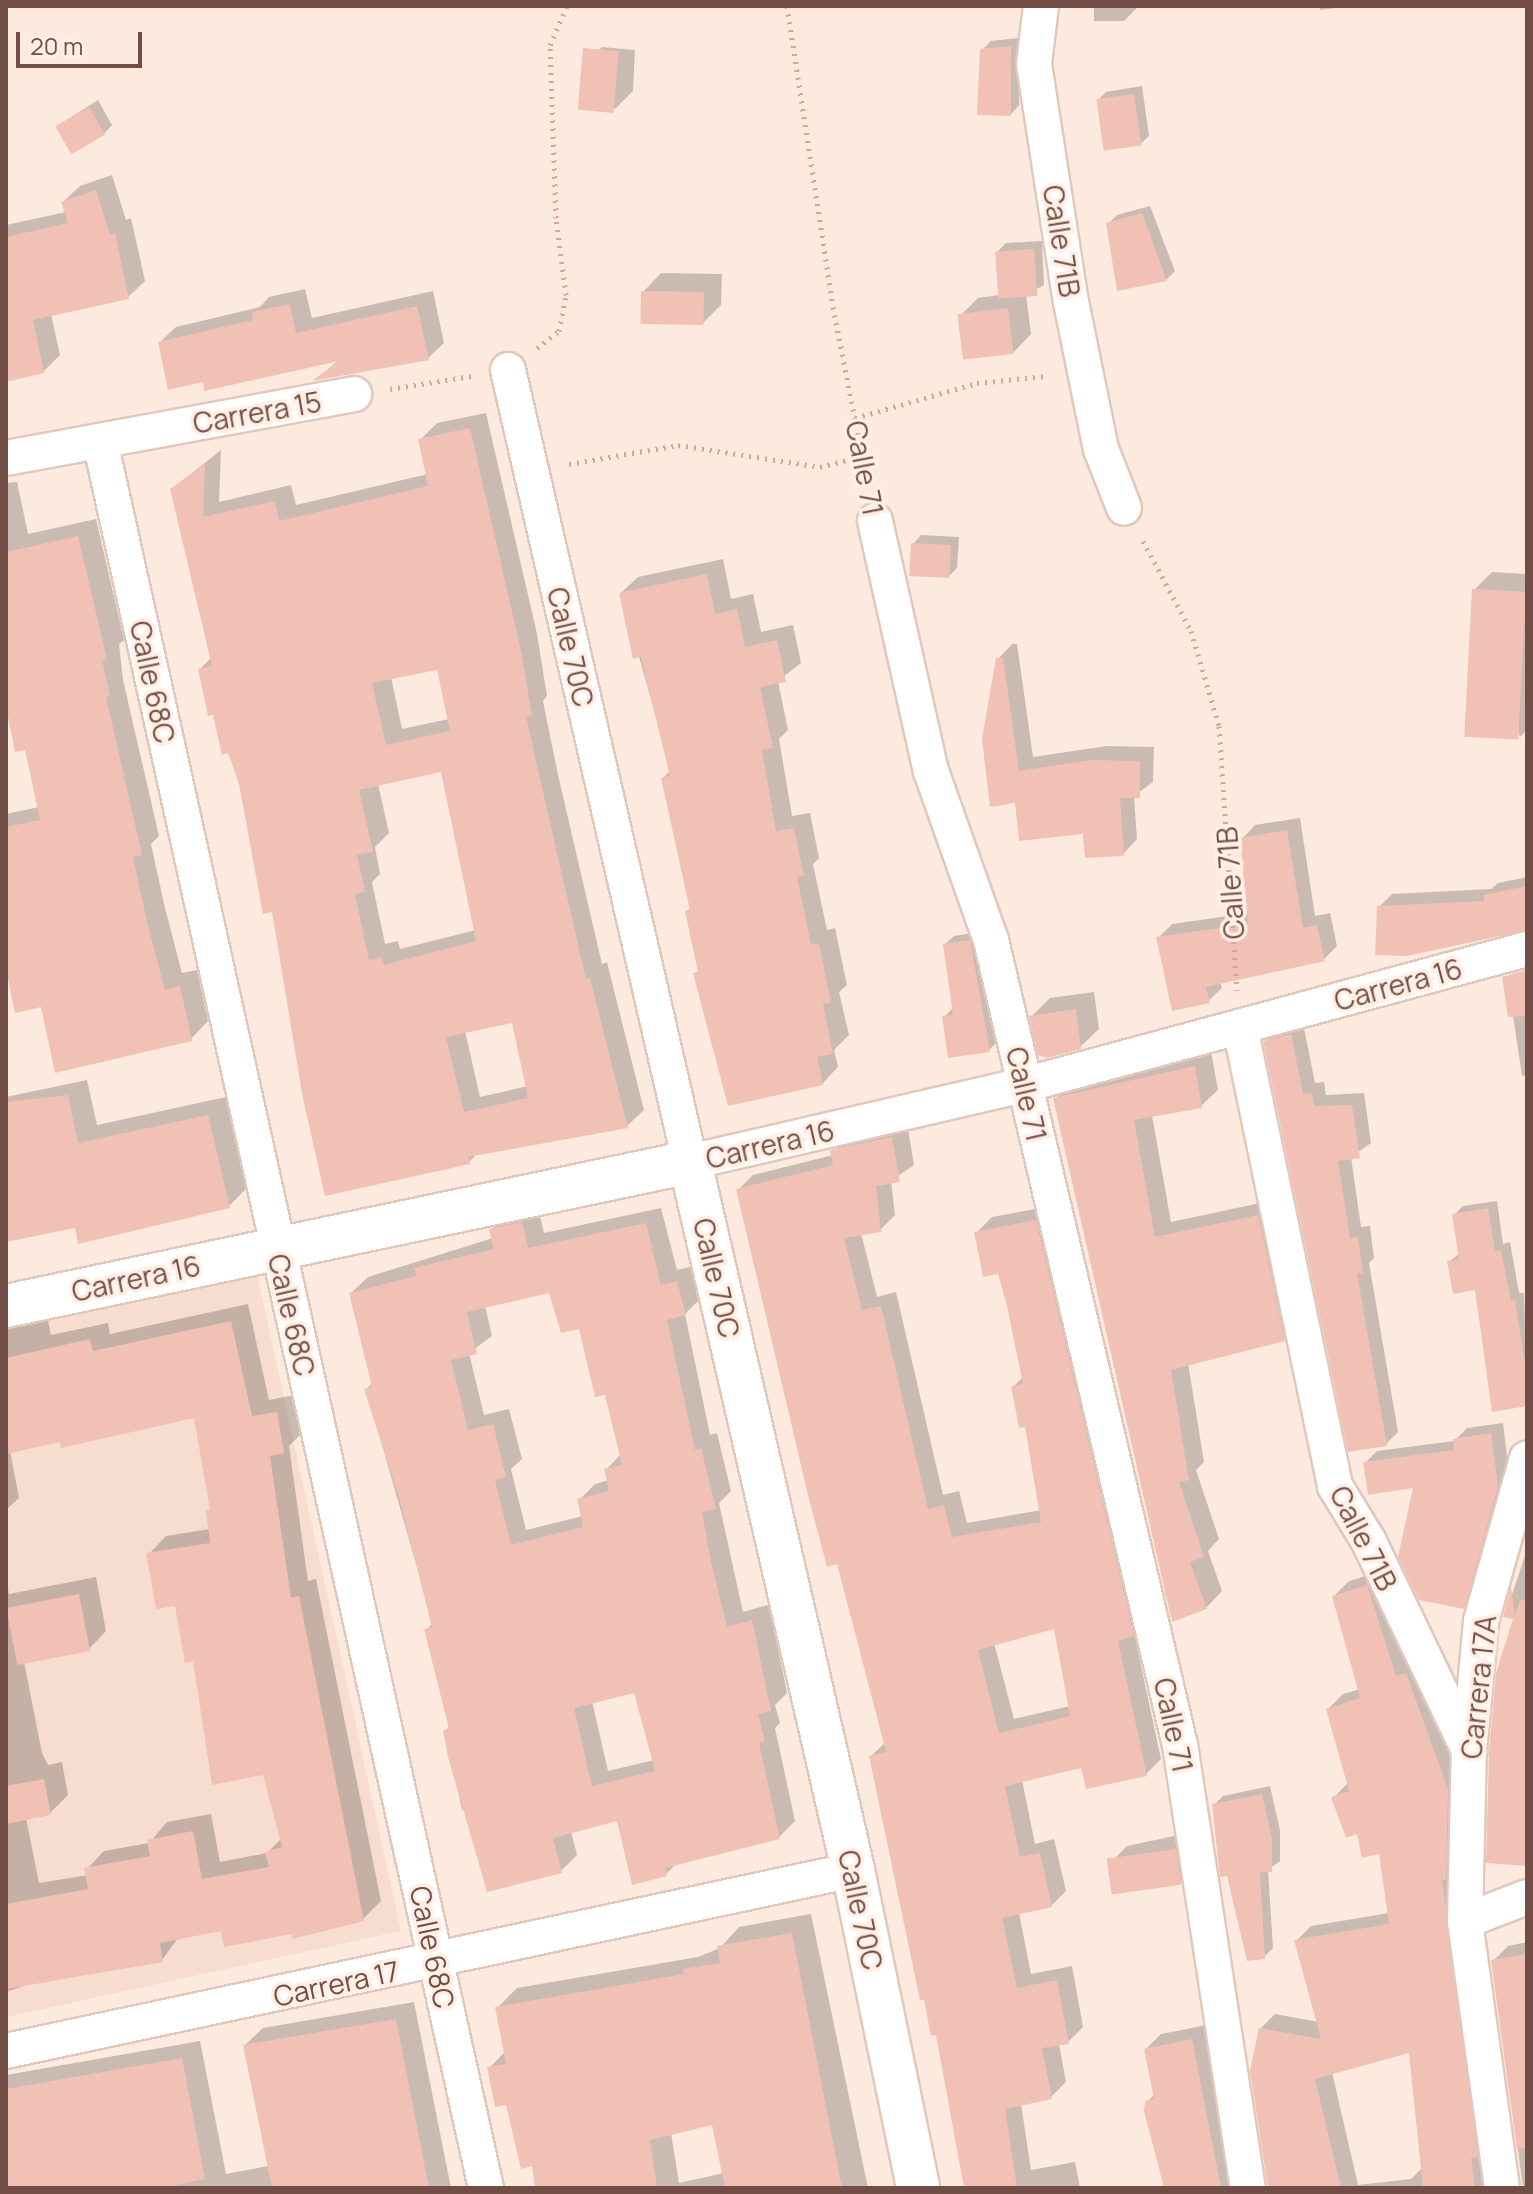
<!DOCTYPE html>
<style>
body{margin:0}
#map{position:relative;width:1533px;height:2194px;overflow:hidden;background:#fceade;font-family:Manrope,sans-serif}
div>[style]{position:absolute}
.residential>*{inset:0;background:#f6ddcf}
.shadow>*{inset:0;background:#0003}
.building>*{inset:0;background:#f2c1b5;transform-origin:0 0}
.path>*{height:5px;margin-top:-2.5px;transform-origin:0;background:repeating-linear-gradient(90deg,#d6a599 0 2px,transparent 0 8px)}
.roads{filter:drop-shadow(2px 0 #e2c7bd) drop-shadow(-2px 0 #e2c7bd) drop-shadow(0 2px #e2c7bd) drop-shadow(0 -2px #e2c7bd)}
.minor>*{height:34px;margin:-17px;padding:0 17px;transform-origin:17px;border-radius:17px;background:#fff}
.tertiary>*{height:42px;margin:-21px;padding:0 21px;transform-origin:21px;border-radius:21px;background:#fff}
span{translate:-50% -50%;white-space:nowrap;text-align:center;line-height:1.15;-webkit-text-stroke:7px #ffefe4;paint-order:stroke}
.street-label{font-size:28px;color:#724d46}
.frame{position:absolute;inset:0;border:8px solid #724d46;pointer-events:none}
.scale{position:absolute;left:16px;top:32px;width:126px;height:36px;box-sizing:border-box;border:4px solid #724d46;border-top:0;padding-left:10px;font-size:24px;line-height:28px;white-space:nowrap;color:#724d46;-webkit-text-stroke:6px #ffefe4;paint-order:stroke}
</style>
<div id="map">
<div class="residential">
<i style="clip-path:polygon(257px 1275px,401px 1931px,6px 2017px,6px 1330px)"></i>
</div>
<div class="shadow">
<i style="clip-path:polygon(1094px 6px,1137px 6px,1137px 8px,1124px 21px,1094px 21px)"></i>
<i style="clip-path:polygon(1320px 6px,1351px 6px,1320px 10px)"></i>
<i style="clip-path:polygon(1018px 38px,1019px 105px,1011px 114px,982px 50px,991px 41px)"></i>
<i style="clip-path:polygon(602px 47px,635px 50px,633px 91px,615px 109px,584px 65px)"></i>
<i style="clip-path:polygon(1142px 86px,1149px 136px,1140px 144px,1098px 100px,1106px 92px)"></i>
<i style="clip-path:polygon(98px 100px,112px 125px,104px 134px,57px 126px)"></i>
<i style="clip-path:polygon(112px 175px,126px 220px,131px 218px,145px 281px,128px 297px,51px 314px,60px 355px,43px 372px,6px 380px,6px 225px,66px 212px,63px 202px,80px 186px)"></i>
<i style="clip-path:polygon(1150px 206px,1175px 271px,1166px 280px,1108px 224px,1117px 215px)"></i>
<i style="clip-path:polygon(1042px 241px,1044px 285px,1026px 295px,1031px 334px,1013px 353px,960px 316px,978px 298px,999px 295px,997px 252px,1006px 243px)"></i>
<i style="clip-path:polygon(661px 273px,722px 274px,721px 305px,703px 323px,643px 292px)"></i>
<i style="clip-path:polygon(305px 289px,312px 318px,433px 291px,444px 343px,428px 358px,318px 378px,340px 359px,204px 380px,160px 342px,176px 327px,260px 307px,269px 297px)"></i>
<i style="clip-path:polygon(evenodd,486px 413px,537px 634px,547px 696px,543px 701px,558px 775px,602px 964px,607px 962px,644px 1110px,627px 1126px,478px 1153px,469px 1162px,273px 910px,241px 784px,200px 669px,212px 657px,172px 489px,221px 450px,219px 502px,291px 485px,296px 505px,428px 474px,420px 440px,437px 423px,486px 413px,438px 667px,449px 719px,402px 729px,391px 677px,438px 667px,486px 413px,443px 770px,476px 930px,400px 949px,398px 941px,385px 944px,372px 882px,380px 874px,375px 847px,389px 833px,378px 784px,443px 770px,486px 413px,514px 1021px,528px 1086px,480px 1097px,465px 1031px,514px 1021px)"></i>
<i style="clip-path:polygon(17px 482px,28px 534px,96px 519px,124px 640px,119px 644px,123px 680px,159px 836px,151px 844px,165px 908px,182px 973px,197px 970px,208px 1021px,191px 1039px,43px 1005px,6px 961px,6px 814px,39px 807px,26px 748px,6px 697px,6px 483px)"></i>
<i style="clip-path:polygon(921px 535px,959px 537px,957px 568px,949px 576px,913px 544px)"></i>
<i style="clip-path:polygon(723px 559px,731px 599px,753px 594px,761px 632px,793px 625px,801px 663px,778px 681px,788px 730px,779px 739px,792px 816px,810px 813px,819px 858px,813px 864px,827px 930px,835px 928px,847px 985px,839px 992px,849px 1035px,834px 1050px,838px 1067px,822px 1084px,695px 974px,700px 970px,687px 911px,692px 907px,663px 778px,671px 770px,621px 593px,638px 577px)"></i>
<i style="clip-path:polygon(1492px 572px,1527px 574px,1527px 730px,1520px 737px,1474px 590px)"></i>
<i style="clip-path:polygon(1012px 644px,1017px 644px,1033px 757px,1107px 746px,1154px 747px,1153px 782px,1134px 796px,1137px 839px,1123px 854px,1085px 831px,1021px 839px,998px 659px)"></i>
<i style="clip-path:polygon(1300px 818px,1315px 916px,1330px 913px,1337px 946px,1324px 959px,1220px 982px,1222px 988px,1208px 1001px,1158px 938px,1172px 924px,1249px 913px,1242px 839px,1255px 825px)"></i>
<i style="clip-path:polygon(1527px 877px,1527px 928px,1379px 907px,1392px 894px,1491px 889px,1498px 883px)"></i>
<i style="clip-path:polygon(978px 932px,998px 1041px,989px 1050px,944px 1017px,954px 1007px,945px 944px,954px 936px)"></i>
<i style="clip-path:polygon(1094px 992px,1099px 1029px,1080px 1047px,1032px 1016px,1050px 998px)"></i>
<i style="clip-path:polygon(1527px 996px,1527px 1075px,1522px 1076px,1512px 1009px)"></i>
<i style="clip-path:polygon(1303px 1023px,1315px 1083px,1324px 1082px,1326px 1095px,1364px 1093px,1371px 1143px,1351px 1157px,1361px 1227px,1370px 1226px,1374px 1258px,1369px 1263px,1398px 1432px,1386px 1444px,1266px 1042px,1278px 1029px)"></i>
<i style="clip-path:polygon(1211px 1051px,1218px 1090px,1201px 1106px,1152px 1115px,1171px 1222px,1274px 1200px,1300px 1323px,1284px 1339px,1188px 1363px,1204px 1462px,1196px 1470px,1219px 1539px,1208px 1551px,1222px 1591px,1206px 1608px,1173px 1620px,1055px 1099px,1071px 1082px)"></i>
<i style="clip-path:polygon(87px 1080px,97px 1125px,226px 1097px,248px 1187px,229px 1206px,76px 1225px,6px 1240px,6px 1097px)"></i>
<i style="clip-path:polygon(evenodd,907px 1123px,914px 1165px,891px 1181px,895px 1215px,880px 1230px,861px 1233px,877px 1297px,896px 1292px,943px 1495px,959px 1491px,967px 1523px,1041px 1510px,1026px 1425px,1013px 1387px,1024px 1376px,1000px 1272px,977px 1232px,992px 1217px,1051px 1206px,1148px 1619px,1134px 1633px,1161px 1759px,1146px 1774px,1083px 1766px,1022px 1780px,1035px 1844px,1054px 1839px,1066px 1891px,1051px 1906px,1019px 1913px,1031px 1974px,1072px 1966px,1083px 2027px,1068px 2042px,1059px 2044px,1066px 2082px,1051px 2097px,1021px 2104px,1031px 2170px,1075px 2162px,1080px 2188px,972px 2188px,871px 1756px,886px 1742px,738px 1190px,753px 1175px,833px 1155px,847px 1136px,907px 1123px,1055px 1626px,1070px 1706px,1014px 1719px,994px 1643px,1055px 1626px)"></i>
<i style="clip-path:polygon(1497px 1201px,1503px 1244px,1510px 1242px,1519px 1293px,1524px 1293px,1527px 1387px,1477px 1288px,1449px 1262px,1460px 1253px,1454px 1215px,1463px 1206px)"></i>
<i style="clip-path:polygon(evenodd,538px 1207px,544px 1233px,661px 1208px,677px 1270px,693px 1266px,701px 1298px,685px 1314px,710px 1435px,717px 1433px,731px 1491px,719px 1503px,743px 1612px,768px 1605px,777px 1643px,787px 1693px,775px 1705px,780px 1723px,775px 1728px,795px 1821px,779px 1837px,677px 1863px,666px 1874px,618px 1819px,571px 1831px,577px 1855px,561px 1871px,469px 1808px,462px 1810px,445px 1731px,450px 1726px,426px 1630px,433px 1623px,366px 1389px,373px 1383px,351px 1293px,368px 1277px,493px 1238px,491px 1230px,507px 1213px,538px 1207px,550px 1290px,580px 1326px,606px 1392px,621px 1454px,606px 1470px,609px 1480px,595px 1484px,579px 1500px,583px 1516px,526px 1530px,511px 1469px,522px 1459px,509px 1409px,484px 1415px,469px 1353px,492px 1336px,485px 1306px,550px 1290px,538px 1207px,636px 1690px,654px 1760px,608px 1771px,592px 1701px,636px 1690px)"></i>
<i style="clip-path:polygon(248px 1304px,269px 1400px,295px 1395px,301px 1434px,289px 1446px,308px 1581px,316px 1579px,381px 1901px,363px 1919px,293px 1932px,223px 1928px,179px 1937px,162px 1960px,38px 1981px,6px 1992px,6px 1579px,9px 1594px,96px 1577px,106px 1631px,89px 1649px,24px 1662px,42px 1753px,48px 1765px,62px 1762px,68px 1795px,50px 1813px,26px 1818px,39px 1883px,88px 1875px,87px 1869px,104px 1851px,149px 1843px,167px 1822px,211px 1814px,220px 1862px,267px 1853px,282px 1838px,264px 1773px,195px 1659px,177px 1604px,149px 1554px,166px 1536px,210px 1529px,211px 1508px,196px 1415px,10px 1451px,19px 1498px,6px 1510px,6px 1322px,46px 1311px,51px 1335px,108px 1323px,110px 1334px)"></i>
<i style="clip-path:polygon(1503px 1423px,1509px 1473px,1475px 1595px,1463px 1607px,1415px 1486px,1366px 1462px,1377px 1451px,1454px 1441px,1467px 1428px)"></i>
<i style="clip-path:polygon(1527px 1549px,1527px 1620px,1505px 1616px)"></i>
<i style="clip-path:polygon(evenodd,1382px 1571px,1462px 1773px,1506px 2188px,1269px 2188px,1260px 2029px,1275px 2014px,1319px 2022px,1296px 1941px,1311px 1926px,1389px 1913px,1381px 1852px,1333px 1798px,1349px 1782px,1328px 1709px,1343px 1694px,1360px 1689px,1334px 1596px,1349px 1581px,1382px 1571px,1411px 2050px,1423px 2167px,1411px 2179px,1358px 2185px,1332px 2072px,1411px 2050px)"></i>
<i style="clip-path:polygon(1270px 1786px,1280px 1830px,1280px 1861px,1268px 1870px,1273px 1948px,1264px 1957px,1214px 1805px,1223px 1796px)"></i>
<i style="clip-path:polygon(1193px 1832px,1199px 1865px,1180px 1884px,1109px 1864px,1127px 1846px)"></i>
<i style="clip-path:polygon(evenodd,811px 1914px,868px 2188px,537px 2188px,533px 2164px,489px 2068px,506px 2051px,497px 2008px,517px 1988px,698px 1957px,720px 1948px,739px 1927px,811px 1914px,714px 2123px,724px 2173px,679px 2183px,671px 2133px,714px 2123px)"></i>
<i style="clip-path:polygon(1527px 1942px,1527px 2188px,1523px 2188px,1493px 1961px,1508px 1946px)"></i>
<i style="clip-path:polygon(414px 2002px,451px 2188px,6px 2188px,6px 2075px,200px 2041px,226px 2174px,268px 2166px,245px 2045px,263px 2028px)"></i>
<i style="clip-path:polygon(1207px 2025px,1253px 2188px,1166px 2188px,1147px 2102px,1155px 2094px,1146px 2049px,1161px 2034px)"></i>
</div>
<div class="building">
<i style="clip-path:polygon(1011px 46px,1011px 116px,977px 115px,980px 49px)"></i>
<i style="left:583px;top:48px;width:36px;height:62px;rotate:5deg"></i>
<i style="left:1134px;top:94px;width:52px;height:38px;rotate:82deg"></i>
<i style="left:89px;top:107px;width:32px;height:39px;rotate:60deg"></i>
<i style="clip-path:polygon(96px 190px,110px 235px,115px 233px,129px 299px,33px 320px,44px 373px,6px 382px,6px 237px,68px 223px,61px 202px)"></i>
<i style="clip-path:polygon(1142px 213px,1167px 281px,1117px 291px,1106px 223px)"></i>
<i style="left:1034px;top:249px;width:47px;height:39px;rotate:86deg"></i>
<i style="left:641px;top:291px;width:63px;height:33px;rotate:1deg"></i>
<i style="clip-path:polygon(290px 304px,296px 333px,417px 306px,429px 360px,312px 381px,339px 361px,204px 391px,203px 382px,168px 390px,158px 342px,253px 320px,252px 312px)"></i>
<i style="left:1008px;top:308px;width:46px;height:51px;rotate:83deg"></i>
<i style="clip-path:polygon(evenodd,470px 428px,521px 651px,532px 715px,526px 716px,543px 792px,586px 979px,590px 978px,628px 1128px,468px 1157px,470px 1164px,325px 1196px,303px 1099px,272px 912px,263px 914px,239px 784px,228px 753px,222px 755px,213px 715px,208px 716px,198px 669px,212px 666px,170px 489px,205px 464px,203px 517px,275px 501px,279px 521px,428px 486px,418px 439px,470px 428px,437px 670px,450px 731px,386px 745px,372px 683px,437px 670px,470px 428px,441px 772px,476px 941px,384px 965px,382px 957px,369px 960px,355px 894px,365px 892px,357px 855px,373px 852px,359px 790px,441px 772px,470px 428px,512px 1023px,528px 1098px,464px 1112px,446px 1037px,512px 1023px)"></i>
<i style="clip-path:polygon(78px 536px,107px 659px,102px 660px,110px 696px,106px 697px,142px 855px,133px 857px,148px 926px,165px 990px,180px 986px,192px 1041px,55px 1073px,41px 1007px,15px 1013px,6px 970px,6px 827px,40px 820px,25px 750px,15px 752px,6px 707px,6px 552px)"></i>
<i style="left:911px;top:543px;width:40px;height:33px;rotate:3deg"></i>
<i style="clip-path:polygon(707px 574px,715px 614px,737px 609px,745px 647px,777px 640px,786px 682px,760px 687px,773px 748px,762px 750px,776px 831px,794px 828px,804px 876px,797px 877px,811px 945px,819px 943px,831px 1003px,823px 1004px,833px 1054px,817px 1057px,823px 1085px,728px 1106px,693px 973px,698px 972px,685px 911px,690px 910px,661px 778px,670px 776px,641px 657px,633px 659px,619px 593px)"></i>
<i style="left:1472px;top:589px;width:54px;height:148px;rotate:3deg"></i>
<i style="clip-path:polygon(996px 658px,1003px 658px,1019px 771px,1091px 760px,1140px 761px,1140px 798px,1120px 798px,1124px 856px,1085px 858px,1083px 834px,1019px 841px,1015px 803px,990px 807px,982px 739px)"></i>
<i style="clip-path:polygon(1287px 830px,1303px 928px,1317px 925px,1325px 961px,1206px 987px,1210px 1003px,1172px 1011px,1156px 937px,1248px 924px,1240px 838px)"></i>
<i style="clip-path:polygon(1527px 886px,1527px 930px,1407px 956px,1375px 955px,1377px 906px,1485px 901px,1483px 895px)"></i>
<i style="clip-path:polygon(970px 940px,990px 1052px,948px 1058px,942px 1016px,953px 1015px,943px 944px)"></i>
<i style="clip-path:polygon(1527px 970px,1527px 1016px,1508px 1017px,1502px 977px)"></i>
<i style="clip-path:polygon(1076px 1009px,1081px 1049px,1047px 1058px,1038px 1055px,1029px 1016px)"></i>
<i style="clip-path:polygon(1291px 1034px,1303px 1094px,1312px 1093px,1314px 1106px,1352px 1105px,1360px 1158px,1338px 1161px,1350px 1238px,1358px 1237px,1363px 1273px,1357px 1273px,1387px 1446px,1348px 1452px,1263px 1041px)"></i>
<i style="clip-path:polygon(1195px 1066px,1202px 1108px,1134px 1120px,1155px 1237px,1258px 1215px,1285px 1341px,1171px 1370px,1189px 1480px,1179px 1482px,1204px 1557px,1190px 1562px,1207px 1609px,1172px 1622px,1053px 1098px)"></i>
<i style="clip-path:polygon(68px 1095px,78px 1143px,208px 1115px,230px 1208px,78px 1244px,75px 1228px,6px 1242px,6px 1102px)"></i>
<i style="clip-path:polygon(evenodd,892px 1137px,900px 1182px,876px 1186px,881px 1232px,844px 1238px,862px 1310px,881px 1306px,928px 1509px,944px 1505px,952px 1537px,1041px 1522px,1025px 1427px,1019px 1428px,1011px 1386px,1023px 1384px,1007px 1306px,998px 1274px,983px 1277px,974px 1232px,1036px 1220px,1134px 1636px,1118px 1641px,1147px 1776px,1086px 1789px,1081px 1768px,1005px 1786px,1020px 1857px,1040px 1853px,1052px 1907px,1002px 1918px,1017px 1988px,1057px 1980px,1069px 2044px,1042px 2048px,1052px 2099px,1005px 2109px,1017px 2188px,964px 2188px,936px 2035px,931px 2036px,924px 2000px,920px 2000px,869px 1756px,886px 1752px,837px 1564px,827px 1567px,808px 1495px,736px 1189px,833px 1165px,830px 1150px,892px 1137px,1054px 1629px,1070px 1716px,999px 1733px,978px 1650px,1054px 1629px)"></i>
<i style="clip-path:polygon(1488px 1208px,1495px 1251px,1501px 1250px,1511px 1301px,1515px 1300px,1527px 1376px,1527px 1406px,1492px 1412px,1475px 1290px,1453px 1294px,1447px 1261px,1459px 1259px,1452px 1214px)"></i>
<i style="clip-path:polygon(evenodd,522px 1222px,528px 1248px,646px 1223px,661px 1285px,677px 1281px,686px 1315px,667px 1320px,695px 1450px,701px 1448px,716px 1509px,702px 1512px,711px 1562px,727px 1627px,752px 1620px,771px 1711px,758px 1714px,765px 1741px,759px 1743px,780px 1839px,665px 1868px,667px 1876px,632px 1885px,617px 1821px,553px 1838px,562px 1873px,487px 1892px,448px 1757px,443px 1730px,449px 1729px,424px 1629px,432px 1627px,400px 1501px,364px 1389px,372px 1387px,349px 1293px,416px 1276px,414px 1268px,494px 1249px,489px 1229px,522px 1222px,549px 1293px,561px 1333px,579px 1329px,595px 1397px,605px 1395px,622px 1465px,604px 1469px,609px 1491px,577px 1499px,583px 1527px,511px 1545px,495px 1480px,506px 1477px,493px 1424px,468px 1430px,451px 1360px,477px 1354px,467px 1312px,549px 1293px,522px 1222px,634px 1693px,655px 1771px,592px 1786px,574px 1708px,634px 1693px)"></i>
<i style="clip-path:polygon(231px 1321px,252px 1416px,277px 1412px,284px 1453px,270px 1456px,291px 1598px,299px 1596px,364px 1921px,293px 1939px,292px 1934px,224px 1947px,221px 1931px,160px 1943px,163px 1962px,6px 1989px,6px 1904px,88px 1889px,84px 1868px,150px 1856px,147px 1840px,193px 1831px,202px 1879px,269px 1867px,265px 1852px,282px 1847px,263px 1775px,212px 1785px,193px 1661px,185px 1663px,175px 1606px,156px 1609px,146px 1553px,210px 1543px,206px 1511px,210px 1510px,194px 1418px,61px 1448px,60px 1442px,6px 1454px,6px 1358px,90px 1339px,93px 1351px)"></i>
<i style="clip-path:polygon(1491px 1433px,1498px 1486px,1464px 1609px,1419px 1600px,1398px 1557px,1413px 1488px,1368px 1495px,1363px 1462px,1454px 1450px,1453px 1439px)"></i>
<i style="clip-path:polygon(1367px 1585px,1396px 1676px,1406px 1673px,1448px 1789px,1446px 1880px,1442px 1880px,1478px 2157px,1471px 2158px,1475px 2188px,1423px 2188px,1409px 2053px,1315px 2079px,1341px 2188px,1268px 2188px,1250px 2071px,1259px 2028px,1321px 2039px,1294px 1940px,1389px 1924px,1379px 1854px,1362px 1858px,1357px 1834px,1346px 1838px,1331px 1797px,1349px 1791px,1326px 1709px,1360px 1698px,1332px 1596px)"></i>
<i style="clip-path:polygon(1511px 1587px,1515px 1615px,1520px 1600px,1527px 1601px,1527px 1866px,1486px 1863px,1489px 1752px,1496px 1673px,1513px 1619px,1503px 1617px)"></i>
<i style="left:79px;top:1594px;width:58px;height:74px;rotate:79deg"></i>
<i style="clip-path:polygon(44px 1779px,51px 1815px,6px 1824px,6px 1786px)"></i>
<i style="clip-path:polygon(1262px 1794px,1272px 1839px,1272px 1872px,1260px 1872px,1265px 1959px,1247px 1961px,1227px 1876px,1220px 1877px,1212px 1804px)"></i>
<i style="left:1176px;top:1849px;width:36px;height:70px;rotate:82deg"></i>
<i style="clip-path:polygon(792px 1933px,842px 2188px,725px 2188px,712px 2125px,650px 2140px,657px 2188px,535px 2188px,532px 2166px,521px 2169px,506px 2105px,495px 2107px,487px 2067px,506px 2064px,495px 2007px,684px 1974px,683px 1969px,720px 1963px,717px 1946px)"></i>
<i style="clip-path:polygon(1527px 1954px,1527px 2147px,1517px 2149px,1491px 1960px)"></i>
<i style="clip-path:polygon(396px 2019px,429px 2188px,272px 2188px,243px 2045px)"></i>
<i style="clip-path:polygon(1192px 2039px,1221px 2188px,1164px 2188px,1144px 2111px,1145px 2101px,1154px 2099px,1144px 2049px)"></i>
<i style="clip-path:polygon(182px 2058px,205px 2179px,162px 2188px,6px 2188px,6px 2089px)"></i>
</div>
<div class="path">
<i style="left:787px;top:6px;width:304px;rotate:81.3deg"></i>
<i style="left:833px;top:307px;width:181px;rotate:78.9deg"></i>
<i style="left:537px;top:348px;width:28px;rotate:-38deg"></i>
<i style="left:559px;top:331px;width:37px;rotate:-79deg"></i>
<i style="left:566px;top:295px;width:78px;rotate:-97.4deg"></i>
<i style="left:556px;top:218px;width:173px;rotate:-92deg"></i>
<i style="left:550px;top:45px;width:43px;rotate:-66.4deg"></i>
<i style="left:390px;top:389px;width:82px;rotate:-9.1deg"></i>
<i style="left:855px;top:418px;width:127px;rotate:-16deg"></i>
<i style="left:977px;top:383px;width:70px;rotate:-5.7deg"></i>
<i style="left:569px;top:464px;width:111px;rotate:-9.9deg"></i>
<i style="left:678px;top:445px;width:144px;rotate:8.8deg"></i>
<i style="left:820px;top:467px;width:44px;rotate:-14.3deg"></i>
<i style="left:1143px;top:541px;width:102px;rotate:61.9deg"></i>
<i style="left:1191px;top:631px;width:99px;rotate:73.6deg"></i>
<i style="left:1219px;top:726px;width:265px;rotate:86.1deg"></i>
</div>
<div class="roads">
<div class="minor">
<i style="left:1041px;top:6px;width:58px;rotate:96.9deg"></i>
<i style="left:1034px;top:64px;width:241px;rotate:81.2deg"></i>
<i style="left:1071px;top:302px;width:150px;rotate:78.5deg"></i>
<i style="left:1101px;top:449px;width:63px;rotate:68.7deg"></i>
<i style="left:508px;top:370px;width:813px;rotate:77.06deg"></i>
<i style="left:690px;top:1162px;width:343px;rotate:-13deg"></i>
<i style="left:1024px;top:1085px;width:521px;rotate:-15.13deg"></i>
<i style="left:100px;top:441px;width:1789px;rotate:77.54deg"></i>
<i style="left:6px;top:458px;width:354px;rotate:-10.4deg"></i>
<i style="left:875px;top:521px;width:256px;rotate:77.4deg"></i>
<i style="left:931px;top:771px;width:179px;rotate:70.5deg"></i>
<i style="left:991px;top:940px;width:827px;rotate:76.79deg"></i>
<i style="left:1180px;top:1745px;width:448px;rotate:81.3deg"></i>
<i style="left:1240px;top:1027px;width:469px;rotate:78.3deg"></i>
<i style="left:1335px;top:1486px;width:66px;rotate:58.7deg"></i>
<i style="left:1369px;top:1542px;width:232px;rotate:64.4deg"></i>
<i style="left:1465px;top:1921px;width:66px;rotate:-21.2deg"></i>
<i style="left:6px;top:2051px;width:866px;rotate:-12.06deg"></i>
<i style="left:1502px;top:2188px;width:270px;rotate:-97.9deg"></i>
<i style="left:1465px;top:1921px;width:170px;rotate:-88.7deg"></i>
<i style="left:1469px;top:1751px;width:131px;rotate:-84.7deg"></i>
<i style="left:1481px;top:1621px;width:169px;rotate:-74.2deg"></i>
</div>
<div class="tertiary">
<i style="left:6px;top:1306px;width:699px;rotate:-11.89deg"></i>
<i style="left:690px;top:1162px;width:727px;rotate:77.03deg"></i>
<i style="left:853px;top:1870px;width:325px;rotate:78.4deg"></i>
</div>
</div>
<div class="street-label">
<span style="left:1062px;top:241px;rotate:81deg">Calle 71B</span>
<span style="left:257px;top:412px;rotate:-10deg">Carrera 15</span>
<span style="left:865px;top:468px;rotate:79deg">Calle 71</span>
<span style="left:571px;top:647px;rotate:77deg">Calle 70C</span>
<span style="left:153px;top:682px;rotate:78deg">Calle 68C</span>
<span style="left:1230px;top:883px;rotate:-94deg">Calle 71B</span>
<span style="left:1398px;top:984px;rotate:-15deg">Carrera 16</span>
<span style="left:1027px;top:1094px;rotate:77deg">Calle 71</span>
<span style="left:770px;top:1144px;rotate:-13deg">Carrera 16</span>
<span style="left:136px;top:1278px;rotate:-12deg">Carrera 16</span>
<span style="left:717px;top:1278px;rotate:77deg">Calle 70C</span>
<span style="left:292px;top:1315px;rotate:77deg">Calle 68C</span>
<span style="left:1364px;top:1538px;rotate:63deg">Calle 71B</span>
<span style="left:1478px;top:1687px;rotate:-84deg">Carrera 17A</span>
<span style="left:1174px;top:1725px;rotate:78deg">Calle 71</span>
<span style="left:861px;top:1910px;rotate:78deg">Calle 70C</span>
<span style="left:433px;top:1947px;rotate:78deg">Calle 68C</span>
<span style="left:336px;top:1983px;rotate:-12deg">Carrera 17</span>
</div>
<div class="frame"></div>
<div class="scale">20 m</div>
</div>
